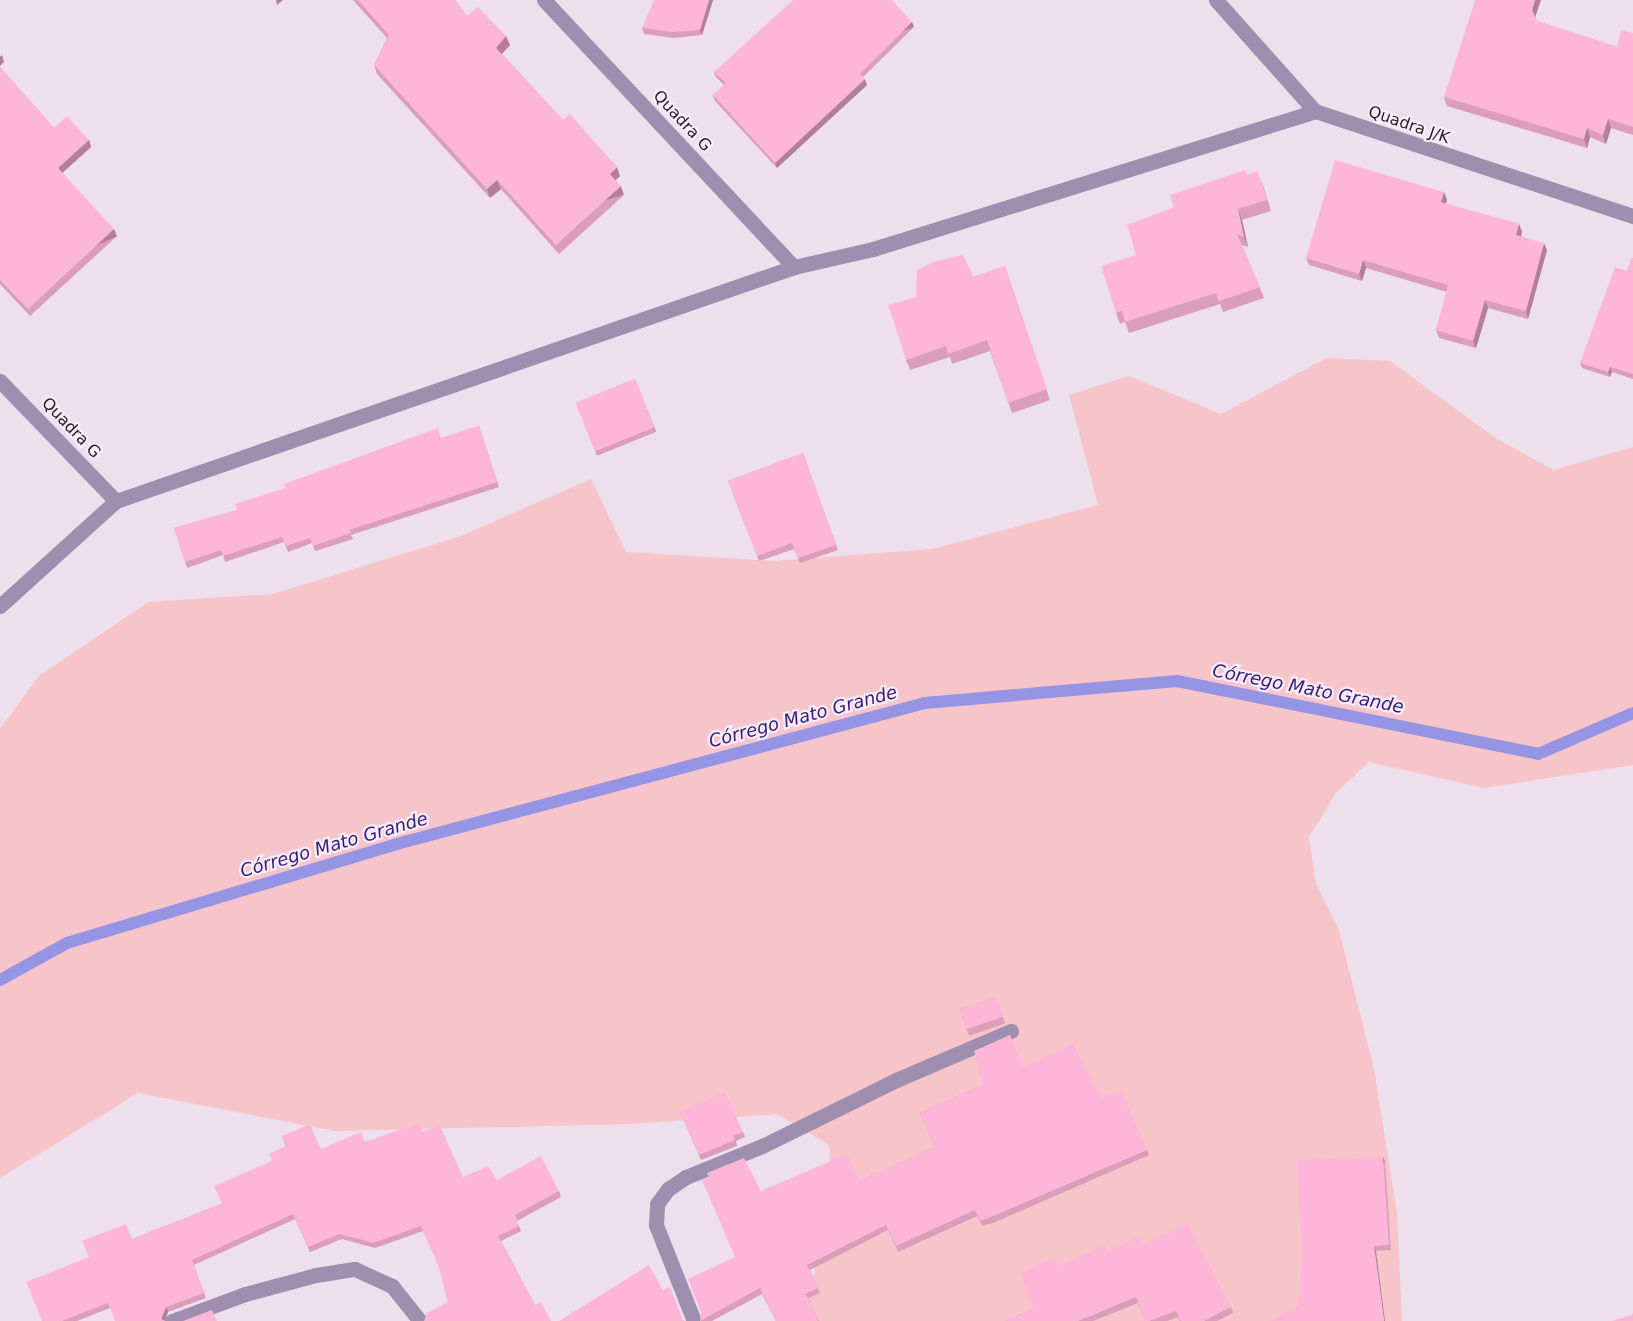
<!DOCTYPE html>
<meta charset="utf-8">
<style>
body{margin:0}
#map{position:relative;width:1633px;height:1321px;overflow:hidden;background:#eddfec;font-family:"DejaVu Sans",sans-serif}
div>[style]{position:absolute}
.green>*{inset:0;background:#f7c4ca}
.stream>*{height:12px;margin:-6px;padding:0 6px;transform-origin:6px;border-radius:6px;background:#9694e4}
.minor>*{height:15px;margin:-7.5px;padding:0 7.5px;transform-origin:7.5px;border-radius:7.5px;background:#9e8eb0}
.wall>*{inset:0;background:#da9dba;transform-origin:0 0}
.shaded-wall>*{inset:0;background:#b27f97;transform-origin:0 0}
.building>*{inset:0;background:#feb6d8;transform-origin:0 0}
span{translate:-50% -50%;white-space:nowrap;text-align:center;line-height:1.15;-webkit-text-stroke:4.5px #faecfa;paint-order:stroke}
.street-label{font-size:16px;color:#231d22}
.water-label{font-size:18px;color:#311d79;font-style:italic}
</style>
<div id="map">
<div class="green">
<i style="clip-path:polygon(1327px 358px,1390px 361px,1497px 439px,1554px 470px,1633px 447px,1633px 765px,1484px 788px,1369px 762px,1336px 793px,1309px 837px,1316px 884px,1339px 930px,1374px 1069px,1397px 1213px,1402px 1321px,803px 1321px,832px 1198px,829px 1145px,777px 1114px,630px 1124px,335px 1131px,138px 1093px,0 1178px,0 729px,38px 677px,148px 602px,273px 594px,461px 536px,591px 479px,626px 552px,774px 561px,932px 549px,1098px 505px,1069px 395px,1129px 376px,1221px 414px)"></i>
</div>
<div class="stream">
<i style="left:0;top:980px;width:77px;rotate:-28.9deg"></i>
<i style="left:67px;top:943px;width:356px;rotate:-16.7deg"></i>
<i style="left:408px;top:841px;width:535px;rotate:-14.95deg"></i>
<i style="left:925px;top:703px;width:253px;rotate:-5deg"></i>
<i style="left:1177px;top:681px;width:368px;rotate:11.4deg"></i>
<i style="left:1538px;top:754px;width:103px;rotate:-23.3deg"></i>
</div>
<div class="minor">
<i style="left:544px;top:0;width:366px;rotate:46.9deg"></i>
<i style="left:1216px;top:0;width:149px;rotate:48.3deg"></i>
<i style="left:1315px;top:111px;width:335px;rotate:18.3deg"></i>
<i style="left:0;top:381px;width:167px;rotate:46deg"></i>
<i style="left:0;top:606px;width:156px;rotate:-42.2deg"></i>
<i style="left:116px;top:501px;width:717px;rotate:-19.04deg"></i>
<i style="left:794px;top:267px;width:81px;rotate:-12.8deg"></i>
<i style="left:873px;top:249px;width:463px;rotate:-17.3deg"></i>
<i style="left:172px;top:1321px;width:78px;rotate:-20.3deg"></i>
<i style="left:245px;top:1294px;width:73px;rotate:-15deg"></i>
<i style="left:316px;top:1275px;width:39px;rotate:-9deg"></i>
<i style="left:355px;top:1269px;width:41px;rotate:24.7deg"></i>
<i style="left:392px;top:1286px;width:45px;rotate:51.3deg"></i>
<i style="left:694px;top:1321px;width:103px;rotate:-111.6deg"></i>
<i style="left:656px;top:1225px;width:21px;rotate:-87deg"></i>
<i style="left:657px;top:1204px;width:19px;rotate:-54deg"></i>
<i style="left:668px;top:1189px;width:22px;rotate:-34deg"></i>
<i style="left:686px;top:1177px;width:82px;rotate:-22.2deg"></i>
<i style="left:762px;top:1146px;width:149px;rotate:-26.2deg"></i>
<i style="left:896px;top:1080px;width:125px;rotate:-23.1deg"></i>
</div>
<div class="wall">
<i style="clip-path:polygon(353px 0,455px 0,467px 16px,506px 36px,510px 45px,502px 54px,563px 120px,620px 176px,616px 180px,624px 195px,559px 254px,501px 189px,490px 198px,377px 74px,374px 65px,387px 38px)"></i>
<i style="clip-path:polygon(713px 0,702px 35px,674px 38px,644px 34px,642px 28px)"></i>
<i style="clip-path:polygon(1535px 17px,1537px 21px,1617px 47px,1633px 33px,1633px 135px,1611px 128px,1606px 144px,1590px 137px,1587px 148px,1447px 106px,1444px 97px)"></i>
<i style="clip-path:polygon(912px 22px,914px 27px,863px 77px,867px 85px,777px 168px,715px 101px,713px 95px,724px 85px,716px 77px,714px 72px)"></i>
<i style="clip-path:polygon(0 67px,54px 128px,89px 140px,91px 147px,62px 173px,117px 236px,30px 316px,0 284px)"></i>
<i style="clip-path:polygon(1247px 175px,1262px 182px,1271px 211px,1242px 220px,1248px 247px,1242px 245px,1264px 298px,1223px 312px,1220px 304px,1129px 333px,1125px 322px,1120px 324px,1116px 313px,1136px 255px,1174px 207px)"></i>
<i style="clip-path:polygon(1444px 192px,1447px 200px,1446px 204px,1519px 224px,1522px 232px,1521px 236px,1547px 250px,1528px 319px,1488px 308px,1476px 348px,1439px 338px,1436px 330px,1447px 292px,1366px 268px,1362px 281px,1309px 265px,1306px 258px)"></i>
<i style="clip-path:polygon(1633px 258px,1633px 379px,1612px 372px,1610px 377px,1582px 368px,1580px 363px)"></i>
<i style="clip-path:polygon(1005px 266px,1050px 400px,1012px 413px,990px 351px,952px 364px,950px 357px,910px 370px,906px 360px,916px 297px)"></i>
<i style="left:635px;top:379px;width:57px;height:64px;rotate:68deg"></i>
<i style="clip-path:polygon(479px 426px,499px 487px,351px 535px,353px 539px,315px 551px,312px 543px,288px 552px,284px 542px,225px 562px,223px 555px,187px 568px,174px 528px,237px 510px,442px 438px)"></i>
<i style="clip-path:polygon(803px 453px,838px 550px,800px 563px,794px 549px,759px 561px,728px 481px)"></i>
<i style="left:996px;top:997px;width:28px;height:38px;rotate:71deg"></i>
<i style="clip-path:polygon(1023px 1067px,1101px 1098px,1147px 1150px,1149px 1155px,993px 1223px,982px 1226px,977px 1216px,898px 1252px,888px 1230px,810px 1270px,820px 1293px,809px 1298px,819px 1321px,776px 1321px,762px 1294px,712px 1321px,700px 1321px,735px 1257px,761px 1191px,859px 1181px,935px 1147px,920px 1113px)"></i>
<i style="clip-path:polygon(680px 1112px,743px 1132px,745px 1137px,736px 1141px,737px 1146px,701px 1160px)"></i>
<i style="clip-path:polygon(423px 1132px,463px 1177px,497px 1180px,559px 1191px,561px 1197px,517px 1221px,521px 1231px,501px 1241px,535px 1305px,551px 1321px,448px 1302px,439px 1266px,423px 1231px,375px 1248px,342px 1239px,310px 1252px,295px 1219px,194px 1265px,206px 1298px,168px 1312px,165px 1321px,110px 1308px,77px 1321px,42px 1321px,132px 1239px,221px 1204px,272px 1161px,286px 1146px,282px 1136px,321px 1149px)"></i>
<i style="clip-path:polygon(1383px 1157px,1385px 1162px,1391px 1250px,1376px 1251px,1299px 1305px)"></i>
<i style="clip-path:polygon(1143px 1245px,1231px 1307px,1233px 1313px,1217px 1321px,1180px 1321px,1178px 1317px,1167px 1321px,1145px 1321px,1138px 1303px,1093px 1321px,1005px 1321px,1034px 1308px,1058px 1266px,1107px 1251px)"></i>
</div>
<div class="shaded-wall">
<i style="clip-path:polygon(276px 0,283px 0,277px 5px)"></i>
<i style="clip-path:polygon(709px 0,713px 0,702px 35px,700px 30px)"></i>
<i style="clip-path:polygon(1535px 0,1541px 0,1535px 18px,1532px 10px)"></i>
<i style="left:912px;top:22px;width:5px;height:74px;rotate:68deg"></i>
<i style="clip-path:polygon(506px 36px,510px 45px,499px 57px,496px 48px)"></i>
<i style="clip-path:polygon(2px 55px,4px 62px,0 66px,0 57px)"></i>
<i style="clip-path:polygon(865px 79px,867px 85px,777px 168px,775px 163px)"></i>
<i style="clip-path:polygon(1608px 119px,1611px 128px,1606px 144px,1603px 135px)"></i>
<i style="clip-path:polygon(1587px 128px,1590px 137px,1587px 148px,1584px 139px)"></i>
<i style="clip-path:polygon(89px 140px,91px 147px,60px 175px,58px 168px)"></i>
<i style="clip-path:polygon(617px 167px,620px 176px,613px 182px,610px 174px)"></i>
<i style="clip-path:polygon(497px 180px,501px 189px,490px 198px,487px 189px)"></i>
<i style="left:621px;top:186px;width:9px;height:88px;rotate:72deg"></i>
<i style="clip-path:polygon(1444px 192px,1447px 200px,1444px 210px,1441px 202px)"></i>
<i style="clip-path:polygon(1238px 209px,1242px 220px,1248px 247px,1244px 237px)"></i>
<i style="clip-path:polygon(1519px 224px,1522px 232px,1519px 243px,1516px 235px)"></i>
<i style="left:114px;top:229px;width:8px;height:117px;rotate:67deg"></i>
<i style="clip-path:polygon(1544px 243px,1547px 250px,1528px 319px,1526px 311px)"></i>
<i style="clip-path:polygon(1363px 260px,1366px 268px,1362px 281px,1359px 274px)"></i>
<i style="clip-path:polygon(1485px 300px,1488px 308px,1476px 348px,1473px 341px)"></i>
<i style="clip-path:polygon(1610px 367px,1612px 372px,1610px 377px,1608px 372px)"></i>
<i style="left:1383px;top:1157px;width:5px;height:88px;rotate:68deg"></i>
<i style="clip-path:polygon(1374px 1246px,1376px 1251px,1385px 1321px,1384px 1321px)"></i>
<i style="clip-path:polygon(166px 1307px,168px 1312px,165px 1321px,161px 1319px)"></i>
</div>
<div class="building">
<i style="clip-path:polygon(358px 0,455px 0,467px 16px,478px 7px,506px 36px,496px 48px,563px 120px,570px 114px,617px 167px,610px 174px,621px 186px,556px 245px,497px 180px,487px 189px,374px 65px,389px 35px)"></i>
<i style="clip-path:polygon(654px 0,709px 0,700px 30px,672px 32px,642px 28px)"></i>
<i style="clip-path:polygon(793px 0,892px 0,912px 22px,860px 74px,865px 79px,775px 163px,713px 95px,726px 83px,714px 72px)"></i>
<i style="clip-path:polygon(1475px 0,1535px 0,1532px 10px,1537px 21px,1617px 47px,1621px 30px,1633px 33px,1633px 127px,1608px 119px,1603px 135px,1587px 128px,1584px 139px,1444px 97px)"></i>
<i style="clip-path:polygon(0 67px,54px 128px,67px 116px,89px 140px,58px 168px,114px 229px,28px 309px,0 280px)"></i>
<i style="clip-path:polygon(1335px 160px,1444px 192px,1441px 202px,1519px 224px,1516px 235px,1544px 243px,1526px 311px,1485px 300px,1473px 341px,1436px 330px,1448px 285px,1363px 260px,1359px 274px,1306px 258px)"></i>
<i style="clip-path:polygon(1245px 170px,1247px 175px,1258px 171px,1267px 200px,1238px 209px,1244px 237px,1237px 234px,1260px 287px,1219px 301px,1216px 293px,1125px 322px,1122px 311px,1116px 313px,1101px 266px,1136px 255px,1127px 225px,1174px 207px,1170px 195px)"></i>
<i style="clip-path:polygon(963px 255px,974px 277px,1005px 266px,1047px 389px,1008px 403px,987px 340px,948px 354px,946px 346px,906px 360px,888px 305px,916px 297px,917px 270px,936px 261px)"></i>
<i style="clip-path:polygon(1631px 258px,1633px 258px,1633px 374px,1610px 367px,1608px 372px,1580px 363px,1615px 267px,1627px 271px)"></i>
<i style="left:635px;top:379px;width:52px;height:64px;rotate:68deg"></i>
<i style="clip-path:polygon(479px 426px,497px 482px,349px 530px,351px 533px,313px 546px,310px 538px,286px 546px,282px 537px,223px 556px,221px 550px,185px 562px,174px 528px,237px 510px,235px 504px,285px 488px,284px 484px,438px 428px,441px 438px)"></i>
<i style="clip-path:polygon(803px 453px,836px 545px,798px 558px,792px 543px,757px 556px,728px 481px)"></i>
<i style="left:996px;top:997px;width:21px;height:38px;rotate:71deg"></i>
<i style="clip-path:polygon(1010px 1035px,1023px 1067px,1073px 1043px,1101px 1098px,1121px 1090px,1147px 1150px,991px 1217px,980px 1221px,975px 1210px,896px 1246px,886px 1225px,807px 1265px,818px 1288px,805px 1294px,812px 1302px,818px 1321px,776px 1321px,760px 1288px,700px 1321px,701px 1312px,688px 1279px,735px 1257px,702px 1180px,709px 1177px,707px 1173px,744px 1158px,761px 1191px,847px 1154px,859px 1181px,935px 1147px,920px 1113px,983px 1085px,974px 1051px)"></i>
<i style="clip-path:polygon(725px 1092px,743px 1132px,733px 1136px,735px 1140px,699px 1155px,680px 1112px)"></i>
<i style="clip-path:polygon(418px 1123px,423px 1132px,439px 1124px,463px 1177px,488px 1166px,497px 1180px,541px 1156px,559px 1191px,515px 1215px,519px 1226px,498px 1236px,535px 1305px,541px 1302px,551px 1321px,424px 1321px,427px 1313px,448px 1302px,438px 1264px,421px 1226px,373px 1243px,340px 1234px,308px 1247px,293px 1214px,192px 1260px,204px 1293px,166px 1307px,161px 1319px,165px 1321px,115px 1321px,108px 1303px,62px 1321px,42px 1321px,26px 1282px,89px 1257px,82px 1241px,126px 1224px,132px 1239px,222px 1204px,214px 1186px,272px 1161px,269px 1154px,287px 1145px,282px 1136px,310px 1124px,321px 1149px,361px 1132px,365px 1142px)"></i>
<i style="clip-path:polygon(1383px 1157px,1389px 1245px,1374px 1246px,1384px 1321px,1268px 1321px,1299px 1305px,1302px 1254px,1297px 1160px)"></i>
<i style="clip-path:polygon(1188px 1224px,1231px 1307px,1204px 1321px,1181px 1321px,1176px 1311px,1149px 1321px,1145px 1321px,1136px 1297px,1078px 1321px,1005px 1321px,1034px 1308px,1020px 1273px,1054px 1258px,1058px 1266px,1105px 1245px,1107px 1251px,1139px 1237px,1143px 1245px)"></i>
<i style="clip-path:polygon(649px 1265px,663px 1290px,670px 1287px,683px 1320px,686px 1321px,559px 1321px)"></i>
<i style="clip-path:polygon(212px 1310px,217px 1321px,183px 1321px)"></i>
<i style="clip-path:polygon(1633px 1314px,1633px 1321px,1612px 1321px)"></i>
</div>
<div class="street-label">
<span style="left:682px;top:121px;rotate:47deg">Quadra G</span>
<span style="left:1409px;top:125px;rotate:19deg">Quadra J/K</span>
<span style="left:71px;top:428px;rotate:46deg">Quadra G</span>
</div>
<div class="water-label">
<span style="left:1308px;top:689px;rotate:11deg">Córrego Mato Grande</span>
<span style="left:803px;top:717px;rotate:-15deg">Córrego Mato Grande</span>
<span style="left:334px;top:845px;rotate:-16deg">Córrego Mato Grande</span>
</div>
</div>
